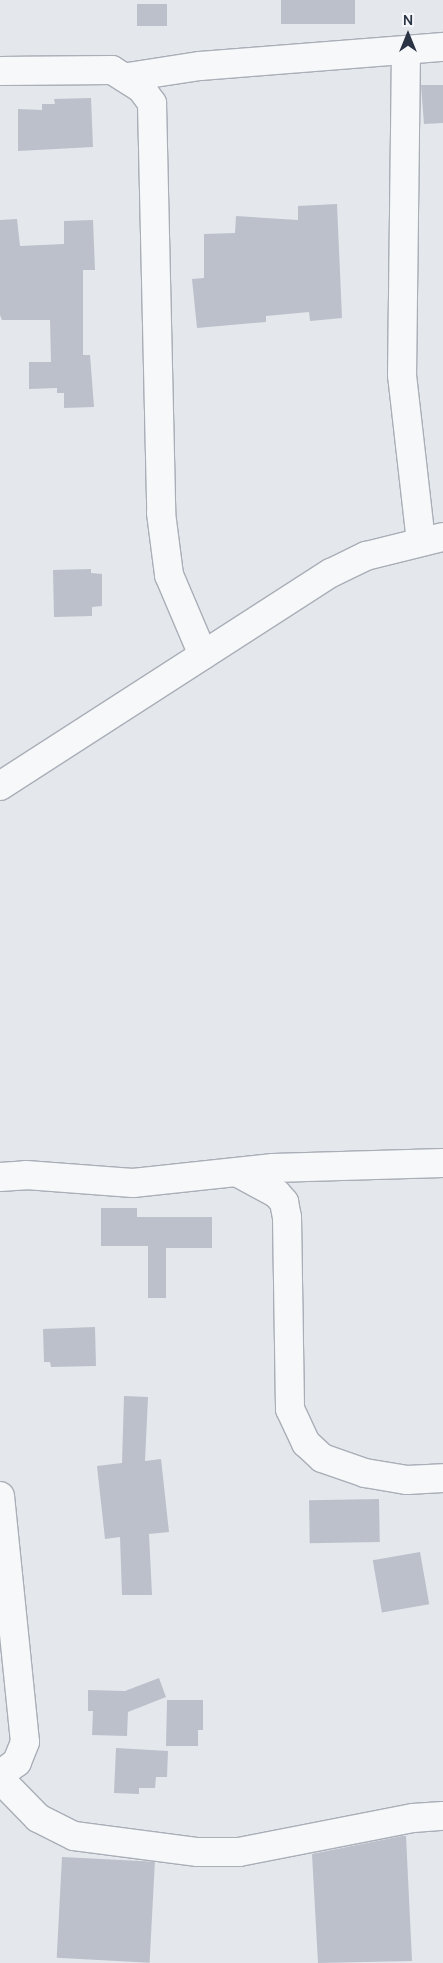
<!DOCTYPE html>
<style>
body{margin:0}
#map{position:relative;width:443px;height:1963px;overflow:hidden;background:#e4e7ec;font-family:Manrope,sans-serif}
div>[style]{position:absolute}
.building>*{inset:0;background:#bbc0ca;transform-origin:0 0}
.roads{filter:drop-shadow(1px 0 #a9aeb7) drop-shadow(-1px 0 #a9aeb7) drop-shadow(0 1px #a9aeb7) drop-shadow(0 -1px #a9aeb7)}
.minor>*{height:28px;margin:-14px;padding:0 14px;transform-origin:14px;border-radius:14px;background:#f7f8fa}
span{translate:-50% -50%;white-space:nowrap;text-align:center;line-height:1.15;-webkit-text-stroke:4px #f4f6f9;paint-order:stroke}
.north{position:absolute;left:383px;top:10px;width:50px;height:50px;-webkit-text-stroke:4px #f4f6f9;paint-order:stroke;rotate:0deg;font-size:14px;font-weight:700;line-height:20px;text-align:center;color:#2b3445}
.north::after{content:'';display:block;margin:auto;width:18px;height:22px;background:#2b3445;clip-path:polygon(50% 0,100% 100%,50% 72%,0 100%)}
</style>
<div id="map">
<div class="building">
<i style="left:281px;top:0;width:74px;height:24px"></i>
<i style="left:137px;top:4px;width:30px;height:22px"></i>
<i style="clip-path:polygon(421px 85px,443px 85px,443px 123px,424px 124px)"></i>
<i style="clip-path:polygon(91px 98px,93px 147px,18px 151px,18px 109px,42px 110px,42px 104px,55px 104px,54px 99px)"></i>
<i style="clip-path:polygon(337px 204px,342px 318px,310px 321px,309px 312px,266px 316px,266px 322px,197px 328px,192px 279px,204px 278px,204px 234px,235px 233px,236px 216px,298px 220px,298px 206px)"></i>
<i style="clip-path:polygon(17px 219px,20px 246px,64px 244px,64px 221px,93px 220px,95px 270px,83px 270px,83px 355px,90px 355px,94px 407px,64px 408px,64px 393px,57px 393px,57px 388px,29px 389px,29px 362px,51px 362px,50px 320px,2px 320px,0 315px,0 220px)"></i>
<i style="clip-path:polygon(91px 569px,91px 573px,102px 574px,102px 606px,92px 607px,92px 616px,54px 617px,53px 570px)"></i>
<i style="clip-path:polygon(101px 1208px,137px 1208px,137px 1217px,212px 1217px,212px 1248px,166px 1248px,166px 1298px,148px 1298px,148px 1246px,101px 1246px)"></i>
<i style="clip-path:polygon(95px 1327px,96px 1366px,51px 1367px,50px 1362px,44px 1362px,43px 1329px)"></i>
<i style="clip-path:polygon(124px 1396px,148px 1397px,145px 1461px,161px 1459px,169px 1532px,149px 1534px,152px 1595px,122px 1595px,120px 1537px,105px 1539px,97px 1466px,122px 1463px)"></i>
<i style="left:379px;top:1499px;width:43px;height:70px;rotate:89deg"></i>
<i style="left:420px;top:1552px;width:53px;height:48px;rotate:80deg"></i>
<i style="clip-path:polygon(159px 1678px,166px 1697px,128px 1712px,127px 1736px,92px 1735px,93px 1711px,88px 1711px,88px 1690px,125px 1691px)"></i>
<i style="clip-path:polygon(167px 1700px,203px 1700px,203px 1730px,198px 1730px,198px 1746px,166px 1746px)"></i>
<i style="clip-path:polygon(116px 1748px,168px 1751px,167px 1777px,156px 1777px,155px 1788px,139px 1788px,139px 1794px,114px 1793px)"></i>
<i style="clip-path:polygon(402px 1836px,406px 1836px,412px 1961px,318px 1963px,312px 1854px)"></i>
<i style="left:62px;top:1857px;width:93px;height:101px;rotate:3deg"></i>
</div>
<div class="roads">
<div class="minor">
<i style="left:406px;top:50px;width:325px;rotate:90.7deg"></i>
<i style="left:402px;top:375px;width:167px;rotate:83.5deg"></i>
<i style="left:0;top:71px;width:112px;rotate:-0.5deg"></i>
<i style="left:112px;top:70px;width:34px;rotate:32deg"></i>
<i style="left:141px;top:88px;width:19px;rotate:54deg"></i>
<i style="left:152px;top:103px;width:410px;rotate:88.7deg"></i>
<i style="left:161px;top:513px;width:63px;rotate:82.6deg"></i>
<i style="left:169px;top:575px;width:87px;rotate:67deg"></i>
<i style="left:128px;top:77px;width:73px;rotate:-8.7deg"></i>
<i style="left:200px;top:66px;width:244px;rotate:-4.5deg"></i>
<i style="left:0;top:786px;width:394px;rotate:-32.8deg"></i>
<i style="left:331px;top:573px;width:39px;rotate:-26deg"></i>
<i style="left:366px;top:556px;width:79px;rotate:-13.9deg"></i>
<i style="left:240px;top:1174px;width:42px;rotate:28.4deg"></i>
<i style="left:277px;top:1194px;width:11px;rotate:49deg"></i>
<i style="left:284px;top:1202px;width:15px;rotate:79deg"></i>
<i style="left:287px;top:1217px;width:192px;rotate:89.1deg"></i>
<i style="left:290px;top:1409px;width:38px;rotate:65deg"></i>
<i style="left:306px;top:1443px;width:22px;rotate:43deg"></i>
<i style="left:322px;top:1458px;width:46px;rotate:19.2deg"></i>
<i style="left:365px;top:1473px;width:43px;rotate:9.5deg"></i>
<i style="left:407px;top:1480px;width:36px;rotate:-3deg"></i>
<i style="left:0;top:1177px;width:26px;rotate:-4deg"></i>
<i style="left:26px;top:1175px;width:107px;rotate:4.3deg"></i>
<i style="left:133px;top:1183px;width:141px;rotate:-6.1deg"></i>
<i style="left:273px;top:1168px;width:170px;rotate:-1.7deg"></i>
<i style="left:0;top:1496px;width:247px;rotate:84.2deg"></i>
<i style="left:25px;top:1742px;width:22px;rotate:112deg"></i>
<i style="left:17px;top:1762px;width:21px;rotate:143deg"></i>
<i style="left:0;top:1779px;width:54px;rotate:45.7deg"></i>
<i style="left:38px;top:1818px;width:40px;rotate:26.6deg"></i>
<i style="left:74px;top:1836px;width:125px;rotate:7.4deg"></i>
<i style="left:198px;top:1852px;width:41px"></i>
<i style="left:239px;top:1852px;width:177px;rotate:-11.1deg"></i>
<i style="left:413px;top:1818px;width:30px;rotate:-4deg"></i>
</div>
</div>
<div class="north">N</div>
</div>
